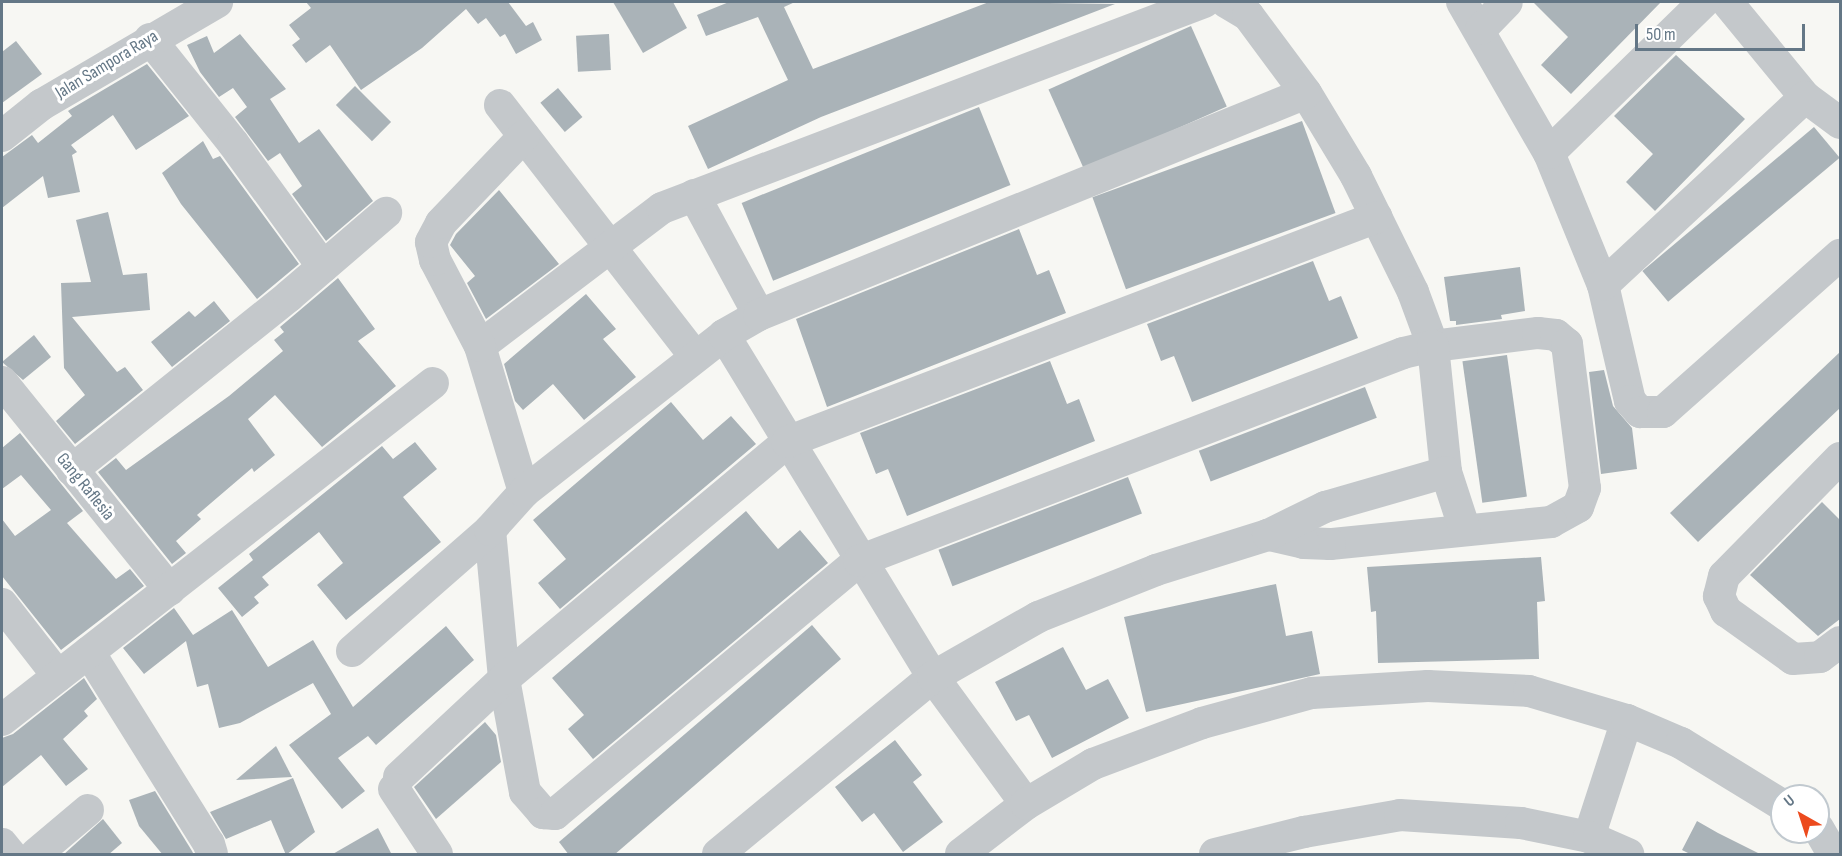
<!DOCTYPE html>
<style>
body{margin:0}
#map{position:relative;width:1842px;height:856px;overflow:hidden;background:#f7f7f3;font-family:"Sofia Sans Condensed",sans-serif}
div>[style]{position:absolute}
.building>*{inset:0;background:#aab3b8;transform-origin:0 0}
.minor>*{height:32px;margin:-16px;padding:0 16px;transform-origin:16px;border-radius:16px;background:#c4c8cb}
span{translate:-50% -50%;white-space:nowrap;text-align:center;line-height:1.15;-webkit-text-stroke:6px #fff;paint-order:stroke}
.street-label{font-size:18px;color:#647786}
.frame{position:absolute;inset:0;border:3px solid #647786;pointer-events:none}
.north{position:absolute;left:1770px;top:784px;width:60px;height:60px;box-sizing:border-box;background:#fff;border:2px solid #c1c9cf;border-radius:50%;rotate:321deg;font-size:16px;font-weight:700;line-height:24px;text-align:center;color:#647786}
.north::after{content:'';display:block;margin:auto;width:21px;height:27px;background:#ec4b1e;clip-path:polygon(50% 0,100% 100%,50% 72%,0 100%)}
.scale{position:absolute;left:1635px;top:24px;width:170px;height:27px;box-sizing:border-box;border:3px solid #647786;border-top:0;padding-left:8px;font-size:18px;line-height:21px;white-space:nowrap;color:#647786;-webkit-text-stroke:4px #fff;paint-order:stroke}
</style>
<div id="map">
<div class="building">
<i style="clip-path:polygon(306px 2px,508px 2px,526px 26px,533px 22px,542px 40px,516px 54px,505px 34px,500px 37px,486px 18px,478px 24px,466px 9px,422px 48px,361px 90px,330px 45px,306px 63px,292px 45px,300px 39px,289px 25px,311px 8px)"></i>
<i style="clip-path:polygon(613px 2px,673px 2px,687px 28px,643px 53px)"></i>
<i style="clip-path:polygon(729px 2px,795px 2px,784px 7px,813px 69px,989px 2px,1115px 4px,821px 117px,708px 169px,688px 126px,788px 80px,758px 17px,706px 36px,697px 15px)"></i>
<i style="clip-path:polygon(1533px 2px,1661px 2px,1571px 94px,1541px 65px,1568px 37px)"></i>
<i style="left:1191px;top:26px;width:88px;height:156px;rotate:66deg"></i>
<i style="clip-path:polygon(240px 34px,286px 89px,270px 99px,299px 143px,319px 129px,373px 201px,326px 241px,292px 194px,302px 186px,280px 153px,268px 161px,235px 117px,247px 107px,233px 88px,219px 97px,200px 72px,187px 45px,207px 36px,214px 53px)"></i>
<i style="left:609px;top:34px;width:36px;height:33px;rotate:87deg"></i>
<i style="clip-path:polygon(16px 41px,42px 74px,2px 103px,2px 52px)"></i>
<i style="clip-path:polygon(1676px 55px,1745px 119px,1655px 211px,1626px 182px,1653px 154px,1614px 116px)"></i>
<i style="clip-path:polygon(147px 64px,189px 116px,136px 150px,113px 115px,71px 145px,77px 152px,72px 155px,80px 192px,48px 198px,43px 176px,2px 208px,2px 157px,32px 135px,38px 143px,72px 116px,68px 111px,71px 109px)"></i>
<i style="left:355px;top:86px;width:51px;height:27px;rotate:45deg"></i>
<i style="left:558px;top:88px;width:38px;height:23px;rotate:50deg"></i>
<i style="left:979px;top:107px;width:84px;height:256px;rotate:68deg"></i>
<i style="left:1302px;top:121px;width:98px;height:223px;rotate:70deg"></i>
<i style="left:1814px;top:127px;width:40px;height:224px;rotate:50deg"></i>
<i style="clip-path:polygon(203px 141px,213px 159px,220px 156px,299px 264px,257px 299px,181px 204px,162px 173px)"></i>
<i style="clip-path:polygon(499px 190px,559px 264px,486px 319px,467px 283px,475px 276px,450px 245px,456px 234px)"></i>
<i style="clip-path:polygon(108px 212px,123px 275px,147px 273px,150px 310px,72px 317px,117px 372px,125px 367px,143px 390px,75px 444px,56px 421px,85px 395px,64px 368px,61px 283px,91px 282px,76px 220px)"></i>
<i style="clip-path:polygon(1019px 229px,1037px 275px,1049px 270px,1066px 313px,827px 407px,796px 319px)"></i>
<i style="clip-path:polygon(1313px 261px,1329px 301px,1341px 296px,1358px 338px,1192px 402px,1174px 356px,1161px 361px,1147px 324px)"></i>
<i style="clip-path:polygon(1520px 267px,1525px 311px,1501px 315px,1502px 319px,1456px 325px,1456px 321px,1450px 321px,1444px 277px)"></i>
<i style="clip-path:polygon(338px 278px,375px 329px,358px 341px,396px 386px,322px 447px,275px 395px,248px 419px,275px 455px,254px 472px,252px 468px,197px 515px,201px 519px,176px 541px,186px 553px,172px 564px,98px 472px,116px 458px,126px 470px,229px 396px,283px 351px,274px 340px,284px 332px,280px 327px)"></i>
<i style="clip-path:polygon(586px 294px,616px 329px,603px 339px,636px 377px,584px 420px,553px 384px,523px 410px,515px 401px,504px 364px)"></i>
<i style="clip-path:polygon(214px 301px,230px 321px,172px 367px,151px 342px,189px 311px,195px 317px)"></i>
<i style="clip-path:polygon(34px 335px,51px 357px,23px 380px,2px 362px)"></i>
<i style="clip-path:polygon(1840px 352px,1840px 408px,1698px 542px,1670px 513px)"></i>
<i style="left:1507px;top:355px;width:143px;height:45px;rotate:82deg"></i>
<i style="clip-path:polygon(1050px 361px,1067px 404px,1079px 399px,1095px 441px,907px 516px,888px 469px,876px 474px,860px 433px)"></i>
<i style="clip-path:polygon(1604px 370px,1613px 406px,1632px 428px,1637px 469px,1601px 474px,1589px 372px)"></i>
<i style="left:1365px;top:387px;width:33px;height:178px;rotate:69deg"></i>
<i style="clip-path:polygon(671px 402px,703px 440px,731px 416px,756px 444px,560px 609px,538px 583px,566px 559px,533px 520px)"></i>
<i style="clip-path:polygon(20px 433px,83px 511px,67px 523px,116px 579px,130px 569px,144px 586px,61px 650px,2px 576px,2px 519px,15px 536px,51px 510px,21px 475px,2px 489px,2px 448px)"></i>
<i style="clip-path:polygon(415px 442px,437px 469px,403px 497px,441px 542px,346px 620px,317px 585px,343px 563px,319px 532px,262px 577px,269px 585px,254px 597px,259px 603px,242px 617px,218px 588px,253px 560px,249px 554px,382px 446px,393px 459px)"></i>
<i style="left:1128px;top:477px;width:39px;height:203px;rotate:69deg"></i>
<i style="clip-path:polygon(1822px 502px,1840px 520px,1840px 619px,1818px 636px,1750px 575px)"></i>
<i style="clip-path:polygon(746px 511px,778px 549px,800px 530px,828px 563px,593px 759px,568px 729px,584px 715px,552px 678px)"></i>
<i style="clip-path:polygon(1541px 557px,1545px 601px,1537px 602px,1539px 659px,1378px 663px,1376px 611px,1371px 612px,1367px 567px)"></i>
<i style="clip-path:polygon(1276px 584px,1286px 636px,1312px 631px,1320px 674px,1146px 712px,1124px 617px)"></i>
<i style="clip-path:polygon(174px 608px,193px 635px,232px 610px,268px 667px,313px 640px,353px 707px,446px 626px,474px 660px,376px 745px,368px 736px,338px 758px,365px 791px,342px 809px,289px 745px,331px 714px,313px 683px,240px 723px,219px 728px,208px 684px,197px 687px,186px 641px,144px 674px,123px 648px)"></i>
<i style="clip-path:polygon(812px 625px,841px 659px,614px 855px,569px 855px,559px 842px)"></i>
<i style="clip-path:polygon(1063px 647px,1086px 690px,1108px 679px,1129px 718px,1052px 758px,1029px 715px,1016px 721px,995px 682px)"></i>
<i style="clip-path:polygon(84px 678px,97px 699px,84px 711px,88px 716px,63px 739px,88px 769px,66px 786px,41px 755px,2px 787px,2px 738px,13px 734px)"></i>
<i style="clip-path:polygon(485px 722px,496px 735px,501px 762px,436px 819px,414px 787px)"></i>
<i style="clip-path:polygon(895px 740px,922px 775px,913px 782px,943px 822px,903px 852px,874px 813px,862px 822px,835px 787px)"></i>
<i style="clip-path:polygon(276px 746px,292px 777px,236px 780px)"></i>
<i style="clip-path:polygon(293px 778px,315px 832px,286px 855px,271px 820px,226px 839px,210px 812px)"></i>
<i style="clip-path:polygon(155px 791px,192px 851px,193px 853px,163px 855px,139px 826px,129px 800px)"></i>
<i style="clip-path:polygon(103px 819px,122px 843px,108px 855px,63px 855px)"></i>
<i style="clip-path:polygon(1697px 821px,1718px 833px,1762px 855px,1692px 855px,1682px 850px)"></i>
<i style="clip-path:polygon(378px 828px,392px 855px,331px 855px)"></i>
</div>
<div class="minor">
<i style="left:1226px;top:2px;width:26px;rotate:31deg"></i>
<i style="left:1248px;top:15px;width:97px;rotate:53.4deg"></i>
<i style="left:1306px;top:93px;width:97px;rotate:58.9deg"></i>
<i style="left:1356px;top:176px;width:129px;rotate:63.8deg"></i>
<i style="left:1413px;top:292px;width:58px;rotate:69.7deg"></i>
<i style="left:1433px;top:346px;width:106px;rotate:-7.1deg"></i>
<i style="left:1538px;top:333px;width:18px;rotate:6deg"></i>
<i style="left:1556px;top:335px;width:14px;rotate:39deg"></i>
<i style="left:1567px;top:344px;width:145px;rotate:82.9deg"></i>
<i style="left:1585px;top:488px;width:20px;rotate:110deg"></i>
<i style="left:1578px;top:507px;width:31px;rotate:151deg"></i>
<i style="left:1551px;top:522px;width:222px;rotate:174.3deg"></i>
<i style="left:1330px;top:544px;width:26px;rotate:-178deg"></i>
<i style="left:1304px;top:543px;width:37px;rotate:-167deg"></i>
<i style="left:1462px;top:2px;width:174px;rotate:60.1deg"></i>
<i style="left:1549px;top:153px;width:143px;rotate:67.8deg"></i>
<i style="left:1603px;top:285px;width:119px;rotate:76.9deg"></i>
<i style="left:1630px;top:401px;width:15px;rotate:48deg"></i>
<i style="left:1640px;top:412px;width:23px"></i>
<i style="left:1663px;top:412px;width:237px;rotate:-41.6deg"></i>
<i style="left:1727px;top:2px;width:123px;rotate:50.6deg"></i>
<i style="left:1805px;top:97px;width:44px;rotate:36.6deg"></i>
<i style="left:1481px;top:29px;width:37px;rotate:-46deg"></i>
<i style="left:150px;top:39px;width:133px;rotate:51.4deg"></i>
<i style="left:233px;top:143px;width:153px;rotate:54deg"></i>
<i style="left:500px;top:105px;width:316px;rotate:52.2deg"></i>
<i style="left:2px;top:136px;width:50px;rotate:-38.5deg"></i>
<i style="left:41px;top:105px;width:204px;rotate:-30.3deg"></i>
<i style="left:1549px;top:153px;width:216px;rotate:-44.3deg"></i>
<i style="left:694px;top:195px;width:136px;rotate:61.6deg"></i>
<i style="left:1603px;top:285px;width:276px;rotate:-42.9deg"></i>
<i style="left:724px;top:335px;width:401px;rotate:58.6deg"></i>
<i style="left:933px;top:677px;width:157px;rotate:53.8deg"></i>
<i style="left:480px;top:346px;width:228px;rotate:-37.2deg"></i>
<i style="left:662px;top:208px;width:580px;rotate:-20.81deg"></i>
<i style="left:2px;top:382px;width:267px;rotate:51.1deg"></i>
<i style="left:1840px;top:458px;width:165px;rotate:134.5deg"></i>
<i style="left:1724px;top:576px;width:21px;rotate:104deg"></i>
<i style="left:1719px;top:596px;width:17px;rotate:65deg"></i>
<i style="left:1726px;top:611px;width:82px;rotate:35.6deg"></i>
<i style="left:1793px;top:659px;width:27px;rotate:-4deg"></i>
<i style="left:1820px;top:657px;width:25px;rotate:-37deg"></i>
<i style="left:72px;top:470px;width:278px;rotate:-38.7deg"></i>
<i style="left:289px;top:296px;width:128px;rotate:-40.6deg"></i>
<i style="left:524px;top:492px;width:152px;rotate:-106.8deg"></i>
<i style="left:480px;top:346px;width:97px;rotate:-117.6deg"></i>
<i style="left:435px;top:260px;width:18px;rotate:-103deg"></i>
<i style="left:431px;top:242px;width:21px;rotate:-62deg"></i>
<i style="left:441px;top:223px;width:120px;rotate:-46.3deg"></i>
<i style="left:490px;top:530px;width:150px;rotate:84.6deg"></i>
<i style="left:504px;top:679px;width:115px;rotate:79.5deg"></i>
<i style="left:525px;top:792px;width:28px;rotate:49deg"></i>
<i style="left:543px;top:813px;width:12px;rotate:5deg"></i>
<i style="left:555px;top:814px;width:396px;rotate:-39.8deg"></i>
<i style="left:859px;top:561px;width:582px;rotate:-20.92deg"></i>
<i style="left:1403px;top:353px;width:31px;rotate:-13deg"></i>
<i style="left:1433px;top:346px;width:127px;rotate:84.1deg"></i>
<i style="left:1446px;top:472px;width:61px;rotate:71.9deg"></i>
<i style="left:2px;top:604px;width:91px;rotate:52.1deg"></i>
<i style="left:352px;top:651px;width:184px;rotate:-41.2deg"></i>
<i style="left:490px;top:530px;width:51px;rotate:-48.2deg"></i>
<i style="left:524px;top:492px;width:254px;rotate:-38.1deg"></i>
<i style="left:724px;top:335px;width:40px;rotate:-29.7deg"></i>
<i style="left:759px;top:315px;width:590px;rotate:-22.09deg"></i>
<i style="left:89px;top:652px;width:226px;rotate:58deg"></i>
<i style="left:209px;top:844px;width:10px;rotate:73deg"></i>
<i style="left:2px;top:720px;width:547px;rotate:-38.02deg"></i>
<i style="left:399px;top:777px;width:144px;rotate:-43deg"></i>
<i style="left:504px;top:679px;width:369px;rotate:-39.9deg"></i>
<i style="left:787px;top:442px;width:631px;rotate:-20.87deg"></i>
<i style="left:394px;top:789px;width:78px;rotate:56.5deg"></i>
<i style="left:1818px;top:828px;width:30px;rotate:60deg"></i>
<i style="left:1589px;top:837px;width:123px;rotate:-72deg"></i>
<i style="left:2px;top:844px;width:13px;rotate:51deg"></i>
<i style="left:36px;top:854px;width:68px;rotate:-40.2deg"></i>
<i style="left:718px;top:854px;width:278px;rotate:-39.5deg"></i>
<i style="left:933px;top:677px;width:121px;rotate:-29.7deg"></i>
<i style="left:1038px;top:617px;width:127px;rotate:-21.7deg"></i>
<i style="left:1156px;top:570px;width:117px;rotate:-17.4deg"></i>
<i style="left:1268px;top:535px;width:64px;rotate:-26.2deg"></i>
<i style="left:1325px;top:507px;width:126px;rotate:-16.1deg"></i>
<i style="left:961px;top:854px;width:82px;rotate:-37.6deg"></i>
<i style="left:1026px;top:804px;width:78px;rotate:-30.8deg"></i>
<i style="left:1093px;top:764px;width:116px;rotate:-20.6deg"></i>
<i style="left:1202px;top:723px;width:114px;rotate:-15.3deg"></i>
<i style="left:1312px;top:693px;width:116px;rotate:-3.5deg"></i>
<i style="left:1428px;top:686px;width:101px;rotate:2.8deg"></i>
<i style="left:1529px;top:691px;width:102px;rotate:16.5deg"></i>
<i style="left:1627px;top:720px;width:59px;rotate:23.1deg"></i>
<i style="left:1681px;top:743px;width:119px;rotate:31.5deg"></i>
<i style="left:1215px;top:854px;width:92px;rotate:-13.9deg"></i>
<i style="left:1304px;top:832px;width:97px;rotate:-10deg"></i>
<i style="left:1400px;top:815px;width:121px;rotate:3.8deg"></i>
<i style="left:1521px;top:823px;width:69px;rotate:11.6deg"></i>
<i style="left:1589px;top:837px;width:43px;rotate:23.6deg"></i>
</div>
<div class="street-label">
<span style="left:107px;top:65px;rotate:-31deg">Jalan Sampora Raya</span>
<span style="left:85px;top:487px;rotate:51deg">Gang Raflesia</span>
</div>
<div class="frame"></div>
<div class="north">U</div>
<div class="scale">50 m</div>
</div>
